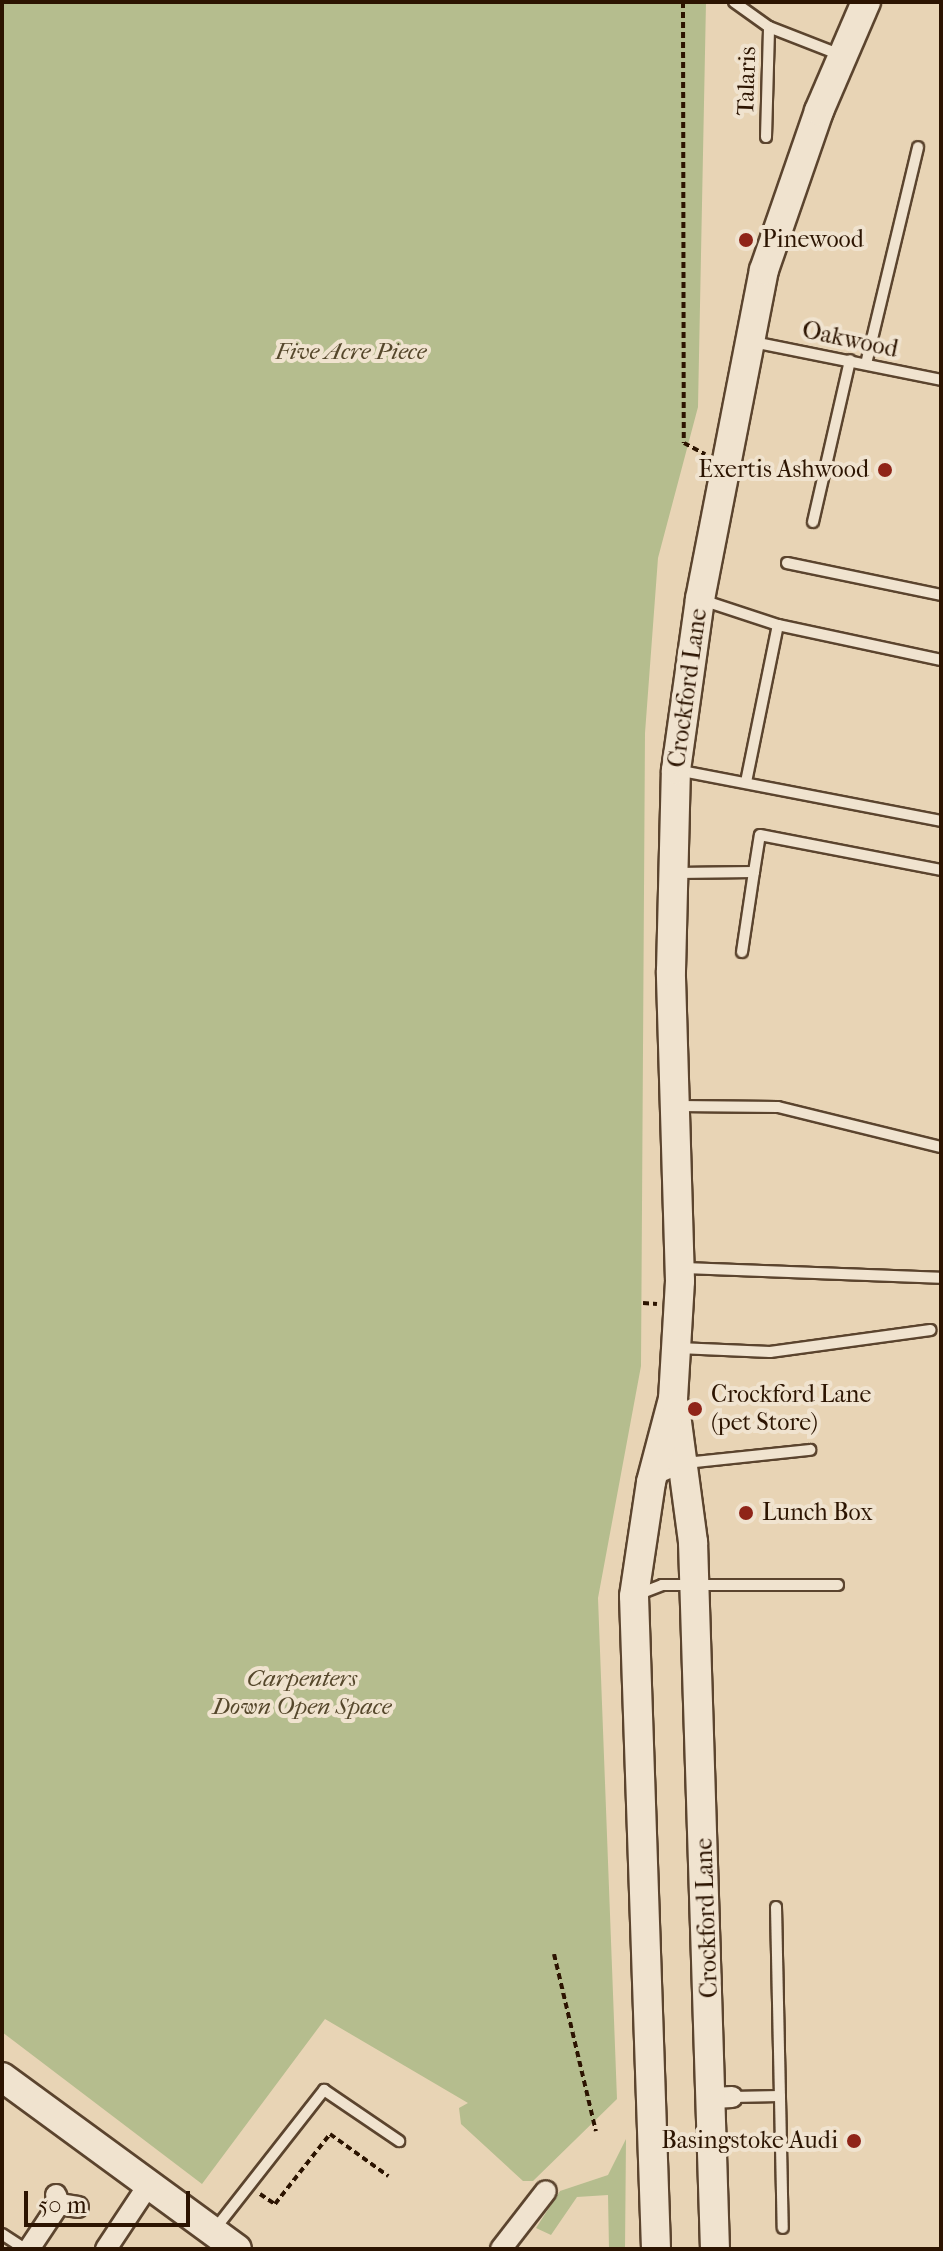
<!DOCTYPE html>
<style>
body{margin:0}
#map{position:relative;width:943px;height:2251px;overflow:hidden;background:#e8d4b5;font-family:"IM FELL French Canon",serif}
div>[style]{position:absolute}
.green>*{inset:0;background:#b5bd8e}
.path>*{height:4px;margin-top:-2px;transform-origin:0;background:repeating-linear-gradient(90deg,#2c1401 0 6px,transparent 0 10px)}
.roads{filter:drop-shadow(2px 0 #5b442e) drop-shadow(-2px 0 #5b442e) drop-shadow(0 2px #5b442e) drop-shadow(0 -2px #5b442e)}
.lane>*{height:10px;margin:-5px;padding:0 5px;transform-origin:5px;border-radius:5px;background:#f0e3cf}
.street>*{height:20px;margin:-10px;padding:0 10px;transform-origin:10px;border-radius:10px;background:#f0e3cf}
.secondary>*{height:28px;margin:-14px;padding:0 14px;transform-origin:14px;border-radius:14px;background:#f0e3cf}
.dots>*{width:22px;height:22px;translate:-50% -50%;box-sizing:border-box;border:4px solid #f0e3cf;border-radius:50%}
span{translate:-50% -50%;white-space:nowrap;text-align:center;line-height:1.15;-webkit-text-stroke:8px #f0e3cf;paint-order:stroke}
.street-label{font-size:24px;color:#2c1401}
.poi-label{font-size:24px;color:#2c1401}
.left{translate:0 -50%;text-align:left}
.right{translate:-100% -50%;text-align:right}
.park-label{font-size:24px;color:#55472b;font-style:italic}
.frame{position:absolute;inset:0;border:4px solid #2c1401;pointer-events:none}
.scale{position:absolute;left:24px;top:2191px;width:166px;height:36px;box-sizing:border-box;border:4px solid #2c1401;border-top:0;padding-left:10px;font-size:24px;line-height:28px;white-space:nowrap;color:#2c1401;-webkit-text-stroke:6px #f0e3cf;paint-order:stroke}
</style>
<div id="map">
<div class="green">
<i style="clip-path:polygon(2px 2px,706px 2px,698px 407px,658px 558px,645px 733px,641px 1366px,598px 1598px,617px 2099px,533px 2181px,523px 2181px,461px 2124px,459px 2108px,468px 2103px,325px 2019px,202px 2184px,2px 2032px)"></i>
<i style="clip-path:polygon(626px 2139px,625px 2249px,609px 2249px,608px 2195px,577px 2197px,551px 2235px,536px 2228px,560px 2191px,608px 2175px)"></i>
</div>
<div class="path">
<i style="left:683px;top:2px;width:441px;rotate:89.9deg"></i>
<i style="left:684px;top:443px;width:24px;rotate:28deg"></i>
<i style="left:643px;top:1303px;width:14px;rotate:4deg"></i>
<i style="left:554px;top:1954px;width:182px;rotate:76.7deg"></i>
<i style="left:260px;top:2194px;width:18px;rotate:34deg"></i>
<i style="left:275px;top:2204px;width:89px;rotate:-51.8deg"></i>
<i style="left:330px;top:2134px;width:72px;rotate:35.9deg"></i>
</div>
<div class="roads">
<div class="lane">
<i style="left:734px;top:2px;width:43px;rotate:35.5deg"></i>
<i style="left:769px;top:27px;width:77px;rotate:21.3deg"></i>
<i style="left:766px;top:137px;width:110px;rotate:-88.4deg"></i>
<i style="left:753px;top:342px;width:192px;rotate:11.4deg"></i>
<i style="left:866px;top:364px;width:223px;rotate:-76.5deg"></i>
<i style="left:813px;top:522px;width:166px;rotate:-77.1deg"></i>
<i style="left:787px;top:563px;width:157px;rotate:11.7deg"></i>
<i style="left:702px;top:600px;width:80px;rotate:18.2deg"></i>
<i style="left:778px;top:625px;width:167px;rotate:12.1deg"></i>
<i style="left:677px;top:770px;width:269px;rotate:10.9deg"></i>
<i style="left:746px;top:782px;width:160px;rotate:-78.5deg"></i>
<i style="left:677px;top:873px;width:77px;rotate:-0.7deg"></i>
<i style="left:754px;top:872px;width:37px;rotate:-81deg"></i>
<i style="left:760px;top:835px;width:184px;rotate:10.9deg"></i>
<i style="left:742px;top:952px;width:81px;rotate:-81.5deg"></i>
<i style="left:678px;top:1106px;width:100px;rotate:0.6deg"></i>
<i style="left:778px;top:1107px;width:168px;rotate:13.8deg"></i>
<i style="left:683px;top:1268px;width:258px;rotate:2.2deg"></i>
<i style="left:678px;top:1348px;width:92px;rotate:2.5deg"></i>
<i style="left:770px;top:1352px;width:162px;rotate:-7.8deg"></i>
<i style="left:656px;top:1479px;width:43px;rotate:-23.6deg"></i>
<i style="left:695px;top:1462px;width:116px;rotate:-6deg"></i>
<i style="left:639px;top:1594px;width:25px;rotate:-21deg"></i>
<i style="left:662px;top:1585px;width:176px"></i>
<i style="left:776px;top:1907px;width:321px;rotate:88.8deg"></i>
<i style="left:732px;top:2097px;width:48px;rotate:-1.2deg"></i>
<i style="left:215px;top:2229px;width:177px;rotate:-51.9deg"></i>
<i style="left:324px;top:2090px;width:91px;rotate:34.2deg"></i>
<i style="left:2px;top:2234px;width:27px;rotate:33deg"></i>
</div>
<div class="street">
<i style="left:713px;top:2098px;width:19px;rotate:-3deg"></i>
<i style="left:56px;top:2195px;width:9px;rotate:72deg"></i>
<i style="left:59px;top:2204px;width:19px;rotate:9deg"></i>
<i style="left:29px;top:2249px;width:54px;rotate:-56.3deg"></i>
<i style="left:106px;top:2249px;width:78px;rotate:-56.5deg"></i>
<i style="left:501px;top:2249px;width:73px;rotate:-52.2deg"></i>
</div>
<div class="secondary">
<i style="left:675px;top:1407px;width:136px;rotate:82.4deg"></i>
<i style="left:693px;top:1542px;width:707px;rotate:88.22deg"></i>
<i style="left:2px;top:2077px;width:291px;rotate:36.2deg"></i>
<i style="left:656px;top:2249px;width:653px;rotate:-91.93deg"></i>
<i style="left:634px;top:1596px;width:115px;rotate:-81.5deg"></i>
<i style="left:651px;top:1482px;width:86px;rotate:-75.2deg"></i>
<i style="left:673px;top:1399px;width:118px;rotate:-86.6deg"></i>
<i style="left:680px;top:1281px;width:310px;rotate:-91.7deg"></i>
<i style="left:671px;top:971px;width:201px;rotate:-88.6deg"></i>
<i style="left:676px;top:770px;width:173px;rotate:-82deg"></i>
<i style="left:700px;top:599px;width:335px;rotate:-79deg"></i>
<i style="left:764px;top:270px;width:168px;rotate:-70.9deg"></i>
<i style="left:819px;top:111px;width:119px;rotate:-66.7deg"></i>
</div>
</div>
<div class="dots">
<i style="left:746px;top:240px;background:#8f2418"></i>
<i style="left:885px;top:470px;background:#8f2418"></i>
<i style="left:695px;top:1409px;background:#8f2418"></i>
<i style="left:746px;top:1513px;background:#8f2418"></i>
<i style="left:854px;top:2141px;background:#8f2418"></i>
</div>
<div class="street-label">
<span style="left:747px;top:81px;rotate:-88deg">Talaris</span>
<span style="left:850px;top:340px;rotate:12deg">Oakwood</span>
<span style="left:688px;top:688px;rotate:-82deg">Crockford Lane</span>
<span style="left:707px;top:1918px;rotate:-92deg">Crockford Lane</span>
</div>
<div class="poi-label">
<span class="left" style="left:762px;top:240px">Pinewood</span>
<span class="right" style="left:869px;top:470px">Exertis Ashwood</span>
<span class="left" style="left:711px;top:1409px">Crockford Lane<br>(pet Store)</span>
<span class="left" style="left:762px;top:1513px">Lunch Box</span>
<span class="right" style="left:838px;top:2141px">Basingstoke Audi</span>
</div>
<div class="park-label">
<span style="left:351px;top:352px">Five Acre Piece</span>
<span style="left:302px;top:1693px">Carpenters<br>Down Open Space</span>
</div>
<div class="frame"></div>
<div class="scale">50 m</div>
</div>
